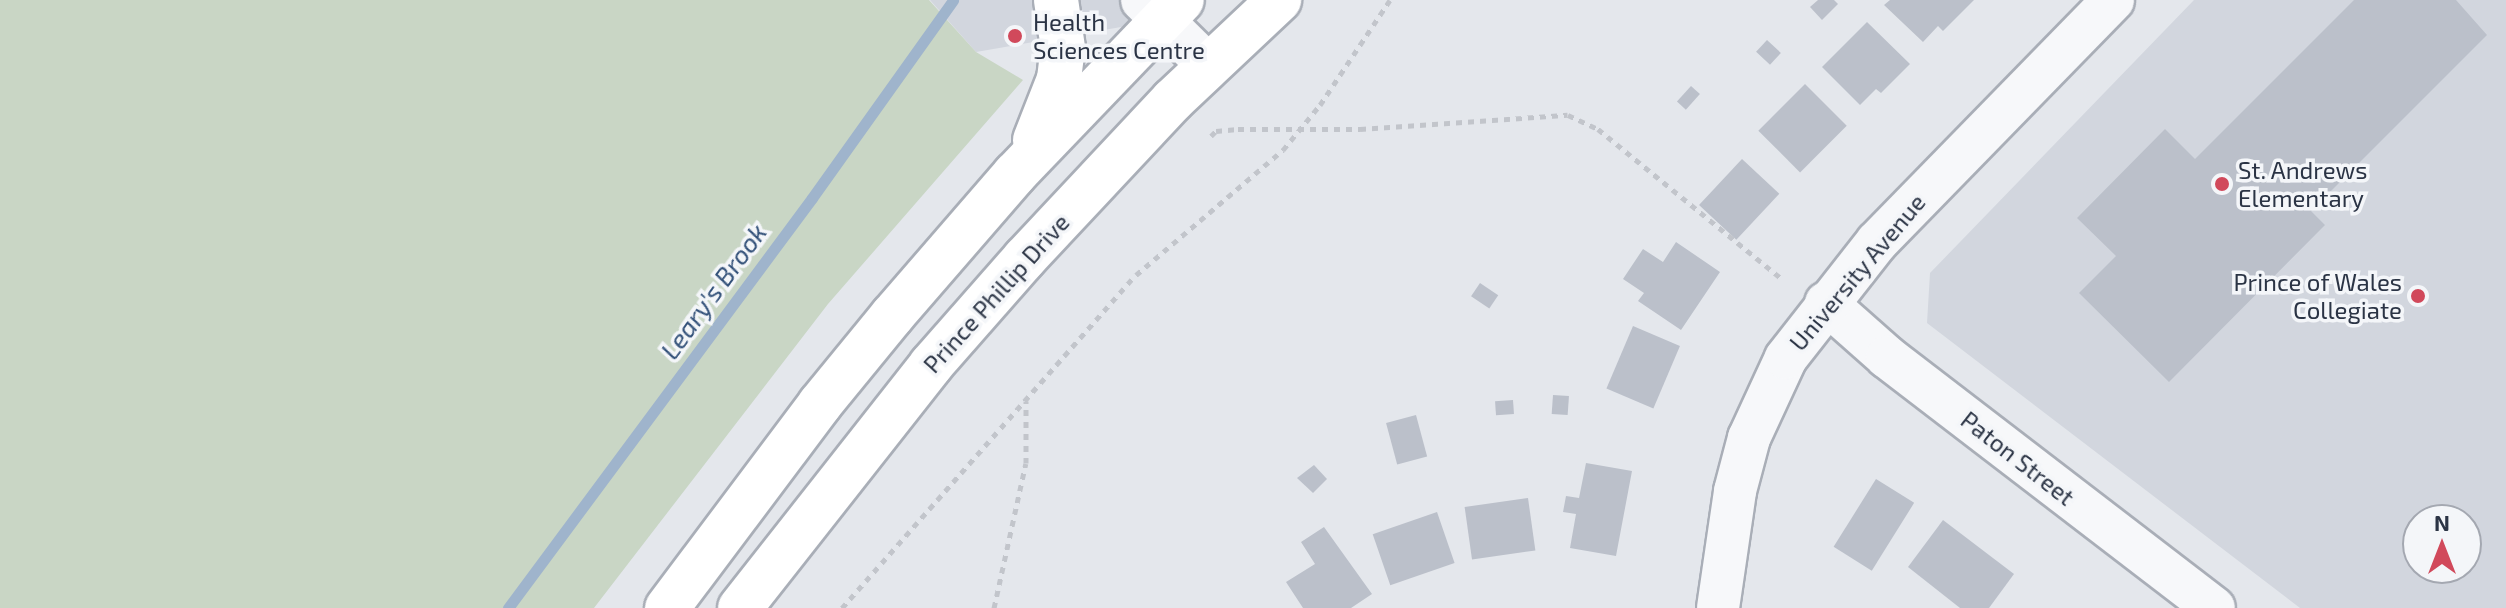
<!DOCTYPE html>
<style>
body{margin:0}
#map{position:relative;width:2506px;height:608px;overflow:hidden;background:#e4e7ec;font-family:"Exo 2",sans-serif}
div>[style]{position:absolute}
.built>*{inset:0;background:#d2d6de}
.green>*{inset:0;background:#c9d6c5}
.stream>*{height:11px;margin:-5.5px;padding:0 5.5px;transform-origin:5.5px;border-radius:5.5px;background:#9fb4cc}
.building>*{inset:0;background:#bbc0ca;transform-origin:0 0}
.path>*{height:5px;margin-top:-2.5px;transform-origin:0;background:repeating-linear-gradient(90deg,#c2c5cb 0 6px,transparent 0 12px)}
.roads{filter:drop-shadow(2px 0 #a9aeb7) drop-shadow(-2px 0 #a9aeb7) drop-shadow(0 2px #a9aeb7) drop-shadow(0 -2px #a9aeb7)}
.minor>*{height:42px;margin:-21px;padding:0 21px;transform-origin:21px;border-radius:21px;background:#f7f8fa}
.primary>*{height:44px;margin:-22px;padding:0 22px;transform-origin:22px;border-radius:22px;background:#fff}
.dots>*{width:22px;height:22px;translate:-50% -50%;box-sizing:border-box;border:4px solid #f4f6f9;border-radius:50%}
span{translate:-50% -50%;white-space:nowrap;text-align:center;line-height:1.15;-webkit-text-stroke:7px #f4f6f9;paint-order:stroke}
.poi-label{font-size:24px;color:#2b3445}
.left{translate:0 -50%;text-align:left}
.right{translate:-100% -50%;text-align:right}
.street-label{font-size:24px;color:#2b3445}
.water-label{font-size:26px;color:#34527a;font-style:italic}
.north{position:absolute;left:2402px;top:504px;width:80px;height:80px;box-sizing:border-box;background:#f4f6f9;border:2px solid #a4a8b1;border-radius:50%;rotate:0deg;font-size:22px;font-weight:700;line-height:32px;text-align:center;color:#2b3445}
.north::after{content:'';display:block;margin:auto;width:28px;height:36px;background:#d1495b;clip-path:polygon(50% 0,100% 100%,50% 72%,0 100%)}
</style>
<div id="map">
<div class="built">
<i style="clip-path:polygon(930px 0,1182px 0,1162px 20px,976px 52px)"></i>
<i style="clip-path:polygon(evenodd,2194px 0,2506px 0,2506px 608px,2300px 608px,1927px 323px,1930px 273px,2194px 0,2418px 520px,2466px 520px,2466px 568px,2418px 568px,2418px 520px)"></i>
</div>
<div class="green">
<i style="clip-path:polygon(0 0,929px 0,976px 52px,1023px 80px,828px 304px,594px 608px,0 608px)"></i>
</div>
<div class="stream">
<i style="left:508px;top:608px;width:510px;rotate:-53.44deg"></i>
<i style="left:812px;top:198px;width:243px;rotate:-54.5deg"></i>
</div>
<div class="building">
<i style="clip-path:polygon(1818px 0,1834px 0,1838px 4px,1822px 20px,1810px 7px)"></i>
<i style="clip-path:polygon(1890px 0,1974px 0,1943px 31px,1938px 26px,1923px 42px,1884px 5px)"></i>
<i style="clip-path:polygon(2354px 0,2456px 0,2487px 35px,2311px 211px,2325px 225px,2169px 382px,2079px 293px,2116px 256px,2077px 218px,2165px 129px,2195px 159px)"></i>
<i style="clip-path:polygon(1867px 22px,1910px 64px,1881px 93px,1876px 89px,1860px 105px,1822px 67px)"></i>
<i style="left:1767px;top:40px;width:19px;height:16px;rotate:43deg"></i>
<i style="left:1805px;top:84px;width:59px;height:66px;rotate:45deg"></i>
<i style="left:1691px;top:86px;width:12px;height:21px;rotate:42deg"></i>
<i style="left:1742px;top:159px;width:51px;height:63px;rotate:43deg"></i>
<i style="clip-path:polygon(1676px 242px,1720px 272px,1681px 330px,1638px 301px,1644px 293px,1623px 279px,1643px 249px,1663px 262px)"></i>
<i style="left:1480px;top:283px;width:22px;height:16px;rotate:34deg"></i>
<i style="left:1633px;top:326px;width:51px;height:68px;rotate:23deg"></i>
<i style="left:1553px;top:395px;width:16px;height:19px;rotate:4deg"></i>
<i style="left:1513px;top:400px;width:14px;height:18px;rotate:86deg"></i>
<i style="left:1416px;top:415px;width:43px;height:31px;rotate:75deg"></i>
<i style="clip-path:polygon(1586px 463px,1632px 471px,1616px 556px,1570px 548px,1576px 514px,1563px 512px,1566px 496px,1579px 498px)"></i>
<i style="clip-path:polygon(1314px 465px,1327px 479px,1313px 493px,1297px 478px)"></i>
<i style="left:1876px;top:479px;width:45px;height:80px;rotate:32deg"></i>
<i style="left:1528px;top:498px;width:53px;height:64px;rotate:82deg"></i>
<i style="left:1437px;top:512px;width:54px;height:68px;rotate:71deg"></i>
<i style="clip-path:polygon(1943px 520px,2014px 574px,1989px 608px,1960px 608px,1908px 567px)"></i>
<i style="clip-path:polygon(1324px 527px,1372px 594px,1351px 608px,1303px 608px,1286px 582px,1315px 564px,1301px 542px)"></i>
</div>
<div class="path">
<i style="left:1211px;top:136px;width:7px;rotate:-45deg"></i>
<i style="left:1216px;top:131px;width:22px;rotate:-5deg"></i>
<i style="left:1238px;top:129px;width:122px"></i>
<i style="left:1360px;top:129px;width:208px;rotate:-3.9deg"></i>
<i style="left:1568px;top:115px;width:33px;rotate:25deg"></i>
<i style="left:1598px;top:129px;width:236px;rotate:39.2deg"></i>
<i style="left:842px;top:608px;width:444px;rotate:-48.6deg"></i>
<i style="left:1136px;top:275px;width:193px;rotate:-40.4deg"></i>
<i style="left:1283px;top:150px;width:58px;rotate:-50.6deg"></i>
<i style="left:1320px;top:105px;width:126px;rotate:-56.3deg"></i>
<i style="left:994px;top:608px;width:148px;rotate:-77.6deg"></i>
<i style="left:1026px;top:463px;width:62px;rotate:-90deg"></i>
</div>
<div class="roads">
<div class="minor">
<i style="left:1142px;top:0;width:93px;rotate:44.6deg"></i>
<i style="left:1826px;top:303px;width:81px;rotate:41.5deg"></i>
<i style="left:1887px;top:357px;width:412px;rotate:37.5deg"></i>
<i style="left:1718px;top:608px;width:118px;rotate:-81.7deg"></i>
<i style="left:1735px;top:491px;width:55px;rotate:-75.2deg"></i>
<i style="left:1749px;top:438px;width:88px;rotate:-65.2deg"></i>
<i style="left:1786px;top:358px;width:147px;rotate:-51.9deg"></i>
<i style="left:1877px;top:242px;width:338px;rotate:-45.7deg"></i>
</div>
<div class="primary">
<i style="left:1035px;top:140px;width:66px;rotate:-68.5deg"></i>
<i style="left:1059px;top:79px;width:31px;rotate:-83deg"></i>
<i style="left:1063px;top:48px;width:49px;rotate:-98.3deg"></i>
<i style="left:667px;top:608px;width:255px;rotate:-53.1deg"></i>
<i style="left:820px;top:404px;width:114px;rotate:-50.7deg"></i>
<i style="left:892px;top:316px;width:188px;rotate:-49.1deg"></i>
<i style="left:1015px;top:174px;width:241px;rotate:-46.2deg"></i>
<i style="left:740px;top:608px;width:309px;rotate:-51.8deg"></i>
<i style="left:931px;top:365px;width:142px;rotate:-48.7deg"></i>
<i style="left:1025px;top:258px;width:216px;rotate:-46.9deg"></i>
<i style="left:1173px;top:100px;width:146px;rotate:-43.3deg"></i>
</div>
</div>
<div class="dots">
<i style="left:1015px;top:36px;background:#d1495b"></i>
<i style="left:2222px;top:184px;background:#d1495b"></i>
<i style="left:2418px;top:296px;background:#d1495b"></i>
</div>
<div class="poi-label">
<span class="left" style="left:1033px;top:36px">Health<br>Sciences Centre</span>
<span class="left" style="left:2238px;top:184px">St. Andrews<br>Elementary</span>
<span class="right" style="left:2402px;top:296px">Prince of Wales<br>Collegiate</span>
</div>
<div class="street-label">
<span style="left:1857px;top:272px;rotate:-50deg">University Avenue</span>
<span style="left:996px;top:293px;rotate:-48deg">Prince Phillip Drive</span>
<span style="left:2018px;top:458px;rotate:38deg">Paton Street</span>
</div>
<div class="water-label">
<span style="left:713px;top:291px;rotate:-54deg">Leary's Brook</span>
</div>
<div class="north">N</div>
</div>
